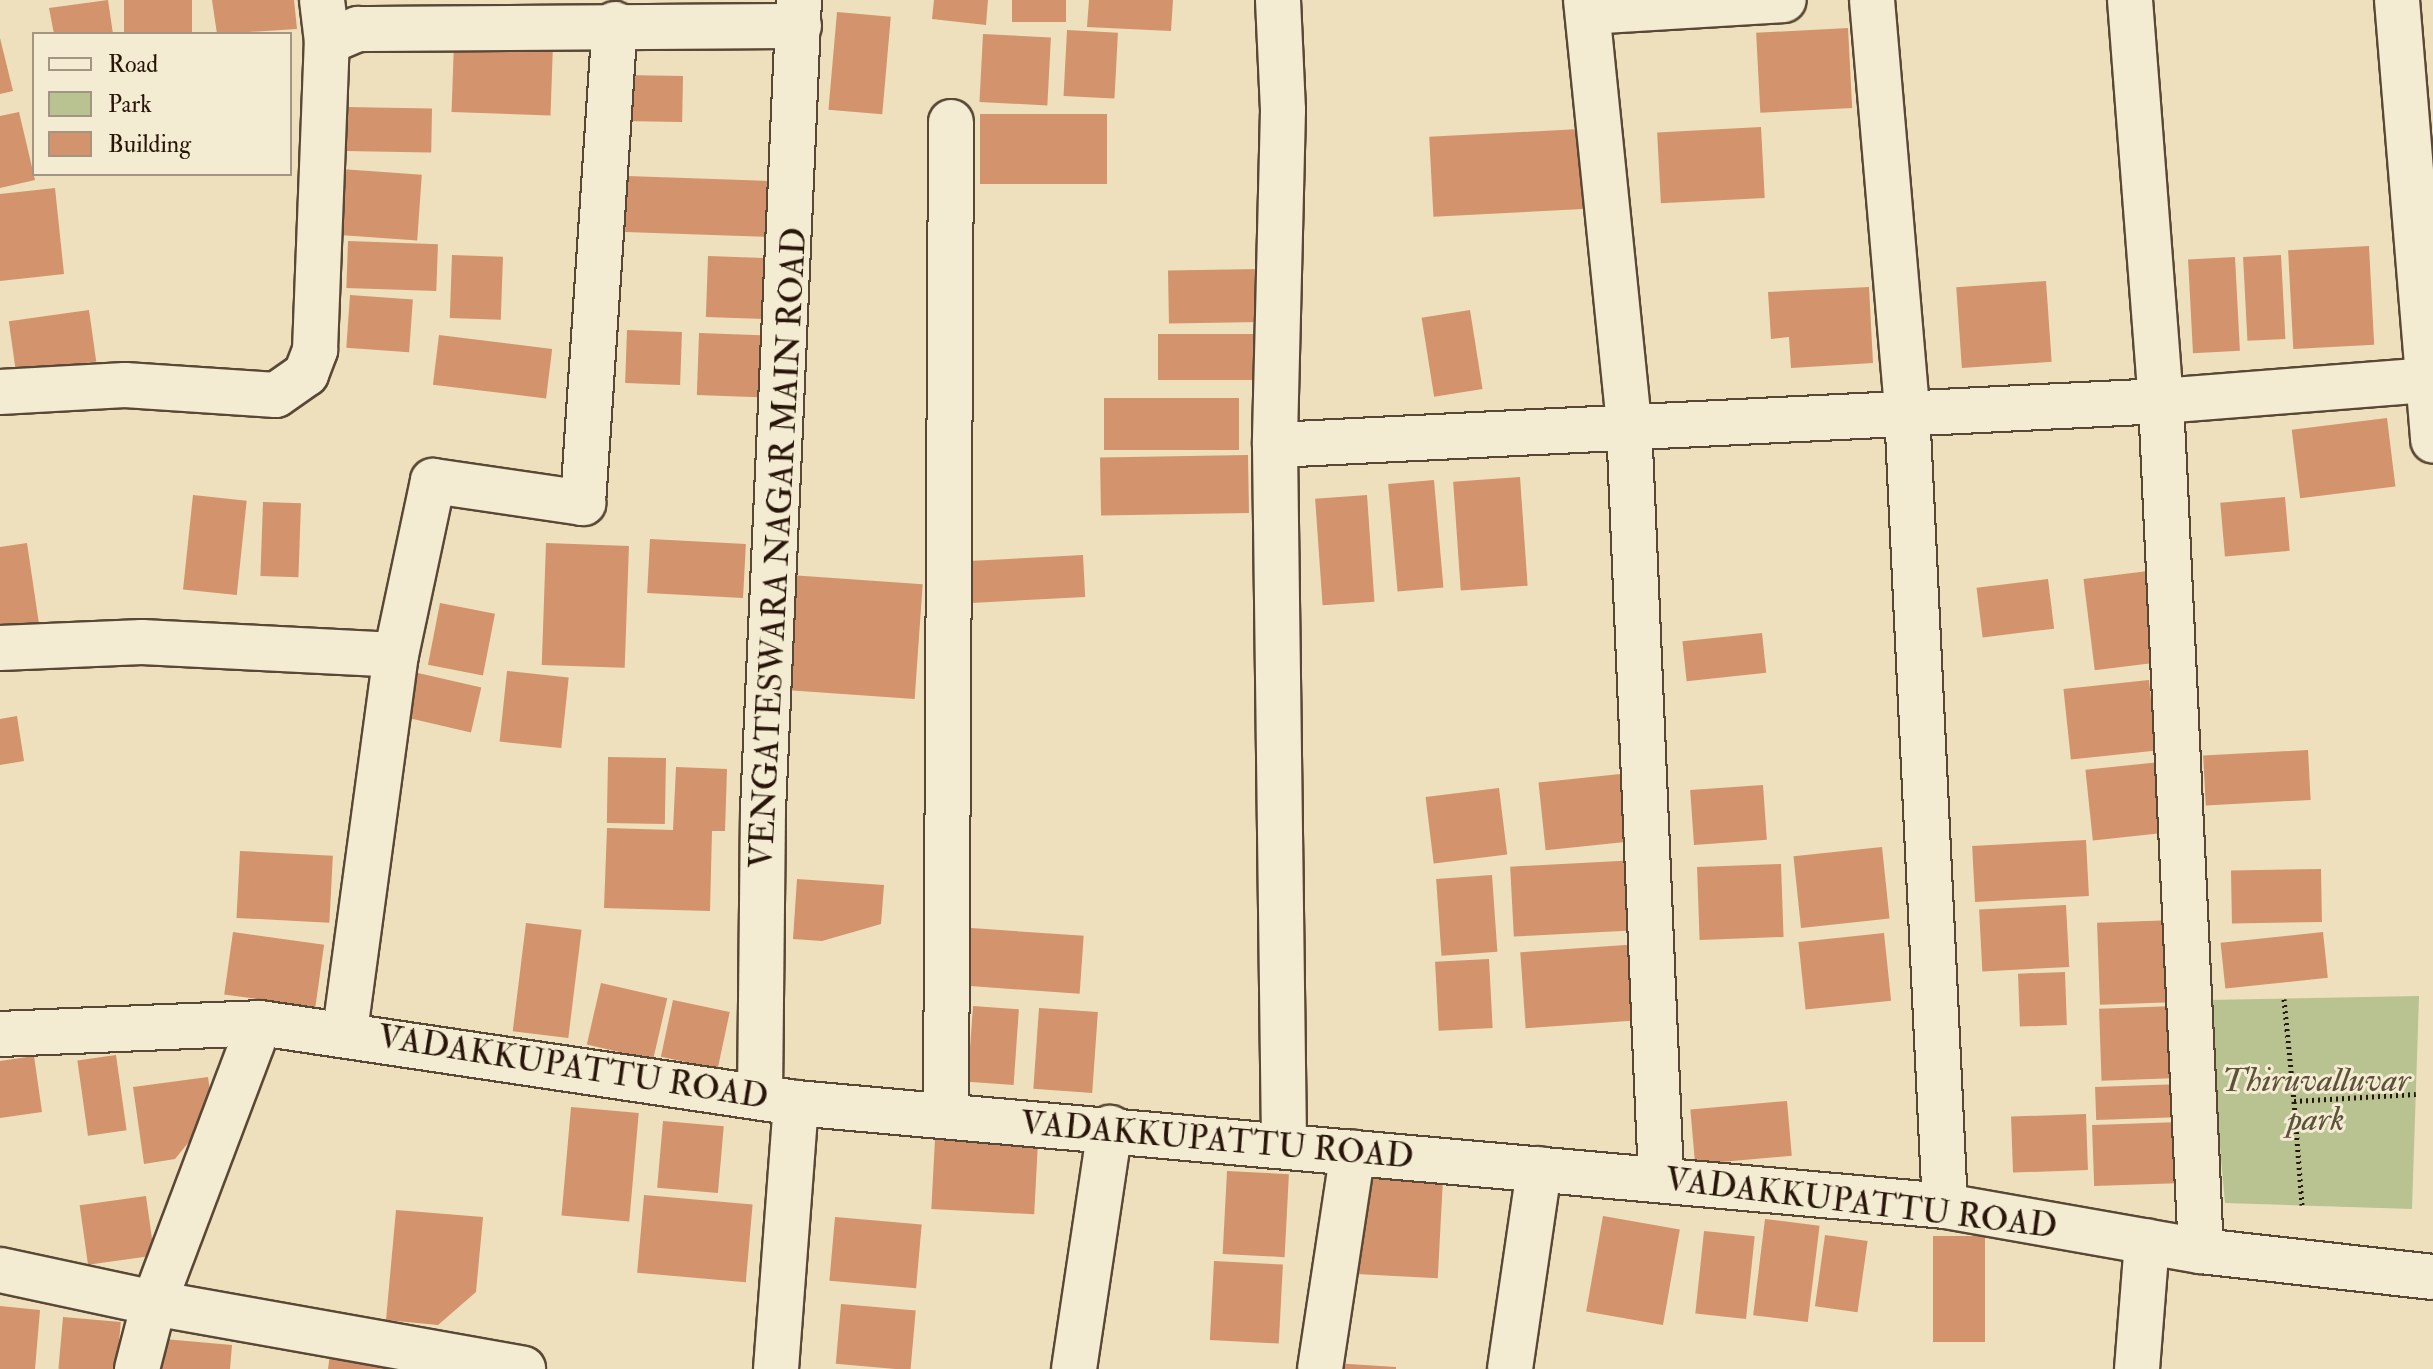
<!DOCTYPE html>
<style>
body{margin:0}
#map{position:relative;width:2433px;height:1369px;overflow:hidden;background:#eee0bc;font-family:"IM FELL Double Pica",serif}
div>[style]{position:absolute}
.green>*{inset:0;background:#b9c291}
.building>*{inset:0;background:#d2936d;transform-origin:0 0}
.path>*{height:5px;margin-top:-2.5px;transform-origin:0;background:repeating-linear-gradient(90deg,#281609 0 2px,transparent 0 6px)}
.roads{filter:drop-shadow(2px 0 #5a4836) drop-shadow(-2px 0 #5a4836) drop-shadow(0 2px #5a4836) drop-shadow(0 -2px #5a4836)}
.street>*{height:44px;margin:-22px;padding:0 22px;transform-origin:22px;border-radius:22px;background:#f4ebd3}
span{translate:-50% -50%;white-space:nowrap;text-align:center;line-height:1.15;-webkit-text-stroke:6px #f4ebd3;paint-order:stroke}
.street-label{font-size:34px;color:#281609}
.park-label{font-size:34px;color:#5b5239;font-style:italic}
.legend{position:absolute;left:32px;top:32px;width:260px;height:144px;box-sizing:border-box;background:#f4ebd3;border:2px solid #a29682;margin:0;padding:10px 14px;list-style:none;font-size:24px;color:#281609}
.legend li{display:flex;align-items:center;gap:16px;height:40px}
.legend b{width:40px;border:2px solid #a29682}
</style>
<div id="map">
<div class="green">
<i style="clip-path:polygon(2419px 996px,2412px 1209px,2225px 1203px,2207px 1000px)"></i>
</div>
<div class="building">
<i style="clip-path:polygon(108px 0,113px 34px,54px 34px,49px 8px)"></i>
<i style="left:124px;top:0;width:68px;height:34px"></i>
<i style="clip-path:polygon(212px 0,294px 0,297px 29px,217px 34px)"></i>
<i style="clip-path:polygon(934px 0,988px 0,986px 25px,932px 19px)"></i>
<i style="left:1012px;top:0;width:54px;height:22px"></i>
<i style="clip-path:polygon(1089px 0,1173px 0,1171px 31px,1087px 27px)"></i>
<i style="left:837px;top:12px;width:54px;height:98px;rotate:5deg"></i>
<i style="left:1848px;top:28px;width:80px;height:92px;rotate:87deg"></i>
<i style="left:1067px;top:30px;width:51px;height:66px;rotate:3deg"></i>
<i style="left:983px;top:34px;width:68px;height:68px;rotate:3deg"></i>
<i style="clip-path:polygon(0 38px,13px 91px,0 94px)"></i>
<i style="left:454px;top:42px;width:99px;height:70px;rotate:2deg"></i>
<i style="left:622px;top:75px;width:61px;height:46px;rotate:1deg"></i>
<i style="left:346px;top:107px;width:86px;height:44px;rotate:1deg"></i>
<i style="clip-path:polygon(19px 112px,35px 180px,0 188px,0 116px)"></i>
<i style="left:980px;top:114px;width:127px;height:70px"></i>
<i style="left:1761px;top:127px;width:71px;height:104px;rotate:87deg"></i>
<i style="left:1598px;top:128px;width:80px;height:169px;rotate:87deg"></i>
<i style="left:341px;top:169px;width:81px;height:66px;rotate:4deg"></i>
<i style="left:627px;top:176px;width:148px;height:56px;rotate:2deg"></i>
<i style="clip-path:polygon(55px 188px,64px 274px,0 281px,0 194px)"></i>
<i style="left:348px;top:241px;width:90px;height:47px;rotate:2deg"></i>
<i style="left:2369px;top:246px;width:99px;height:81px;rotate:87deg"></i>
<i style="left:452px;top:255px;width:51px;height:63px;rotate:2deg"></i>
<i style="left:2281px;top:255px;width:84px;height:38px;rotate:87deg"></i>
<i style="left:708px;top:256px;width:69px;height:61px;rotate:2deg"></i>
<i style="left:2235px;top:257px;width:94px;height:47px;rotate:87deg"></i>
<i style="left:1260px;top:269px;width:53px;height:92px;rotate:89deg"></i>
<i style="left:2046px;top:281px;width:81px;height:90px;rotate:86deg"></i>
<i style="clip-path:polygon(1869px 287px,1873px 363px,1791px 368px,1789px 337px,1771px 339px,1768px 292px)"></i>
<i style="left:350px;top:295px;width:63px;height:53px;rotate:4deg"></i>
<i style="left:89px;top:310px;width:52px;height:81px;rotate:82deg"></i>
<i style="left:1470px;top:310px;width:80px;height:49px;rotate:81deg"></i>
<i style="left:627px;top:330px;width:55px;height:53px;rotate:2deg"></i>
<i style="left:699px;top:333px;width:62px;height:62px;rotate:2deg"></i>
<i style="left:1265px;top:334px;width:46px;height:107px;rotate:90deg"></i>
<i style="left:439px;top:335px;width:114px;height:50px;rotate:7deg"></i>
<i style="left:1239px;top:398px;width:52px;height:135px;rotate:90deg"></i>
<i style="left:2387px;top:418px;width:69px;height:96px;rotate:83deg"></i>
<i style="left:1248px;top:455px;width:58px;height:148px;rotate:89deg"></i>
<i style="left:1520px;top:477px;width:109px;height:67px;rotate:86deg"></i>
<i style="left:1434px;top:480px;width:108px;height:46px;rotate:85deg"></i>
<i style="left:193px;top:495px;width:54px;height:95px;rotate:6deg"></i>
<i style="left:1367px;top:495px;width:107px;height:52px;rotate:86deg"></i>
<i style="left:2285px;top:497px;width:54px;height:65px;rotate:85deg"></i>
<i style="left:263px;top:502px;width:38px;height:74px;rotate:2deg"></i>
<i style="left:650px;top:539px;width:96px;height:54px;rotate:3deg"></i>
<i style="clip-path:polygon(27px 543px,39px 624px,0 630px,0 547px)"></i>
<i style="left:546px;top:543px;width:83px;height:122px;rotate:2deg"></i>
<i style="left:1083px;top:555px;width:42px;height:114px;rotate:87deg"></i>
<i style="left:2148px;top:571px;width:92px;height:65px;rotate:83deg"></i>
<i style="left:790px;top:575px;width:133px;height:115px;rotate:4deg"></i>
<i style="left:2048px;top:579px;width:50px;height:72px;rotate:83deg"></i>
<i style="left:440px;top:603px;width:56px;height:63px;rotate:11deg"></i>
<i style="left:1762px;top:633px;width:40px;height:80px;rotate:84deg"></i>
<i style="left:507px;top:671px;width:62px;height:71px;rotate:6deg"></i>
<i style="left:418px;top:673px;width:65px;height:46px;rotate:13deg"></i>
<i style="left:2149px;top:680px;width:71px;height:86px;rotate:84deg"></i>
<i style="clip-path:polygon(17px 716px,24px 761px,0 765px,0 719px)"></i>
<i style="left:2308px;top:750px;width:50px;height:105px;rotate:87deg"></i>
<i style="left:608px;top:757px;width:58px;height:66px;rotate:1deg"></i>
<i style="left:2160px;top:762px;width:71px;height:75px;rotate:84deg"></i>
<i style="clip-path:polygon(676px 767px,727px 769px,725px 831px,712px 831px,710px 911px,604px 908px,607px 828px,673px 830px)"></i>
<i style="left:1630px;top:773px;width:68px;height:92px;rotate:84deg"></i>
<i style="left:1763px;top:785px;width:55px;height:73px;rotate:86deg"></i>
<i style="left:1499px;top:788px;width:67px;height:74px;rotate:83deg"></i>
<i style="left:2086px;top:840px;width:56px;height:114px;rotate:87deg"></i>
<i style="left:1882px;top:847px;width:72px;height:89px;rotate:84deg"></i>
<i style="left:240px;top:851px;width:93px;height:67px;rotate:3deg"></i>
<i style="left:1638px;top:860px;width:70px;height:128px;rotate:87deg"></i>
<i style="left:1781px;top:864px;width:73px;height:84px;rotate:88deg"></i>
<i style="left:2321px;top:869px;width:53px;height:90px;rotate:89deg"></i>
<i style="left:1492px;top:875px;width:77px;height:56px;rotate:86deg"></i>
<i style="clip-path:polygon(797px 879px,884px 885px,881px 924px,822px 941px,793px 939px)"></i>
<i style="left:2066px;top:905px;width:62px;height:87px;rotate:87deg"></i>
<i style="left:2176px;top:920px;width:82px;height:79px;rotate:88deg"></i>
<i style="left:526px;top:923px;width:56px;height:109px;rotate:7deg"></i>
<i style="left:957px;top:927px;width:127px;height:58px;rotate:4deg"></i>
<i style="left:233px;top:932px;width:92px;height:63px;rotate:8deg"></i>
<i style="left:2323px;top:932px;width:46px;height:103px;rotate:84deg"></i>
<i style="left:1884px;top:933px;width:68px;height:86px;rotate:84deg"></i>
<i style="left:1640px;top:944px;width:76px;height:120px;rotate:86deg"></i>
<i style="left:1489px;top:959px;width:69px;height:54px;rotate:87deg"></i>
<i style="left:2065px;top:972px;width:53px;height:47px;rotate:88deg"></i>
<i style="left:601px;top:983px;width:68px;height:63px;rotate:13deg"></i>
<i style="left:673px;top:1000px;width:58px;height:58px;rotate:12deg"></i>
<i style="left:973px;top:1006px;width:46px;height:76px;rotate:4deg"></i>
<i style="left:2176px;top:1006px;width:72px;height:77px;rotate:88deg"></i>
<i style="left:1039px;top:1008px;width:59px;height:81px;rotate:4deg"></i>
<i style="left:116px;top:1055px;width:76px;height:39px;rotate:82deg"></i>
<i style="clip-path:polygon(34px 1056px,42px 1112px,0 1118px,0 1061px)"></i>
<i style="clip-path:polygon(208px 1077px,213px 1112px,175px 1159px,144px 1164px,133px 1087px)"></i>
<i style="left:2182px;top:1084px;width:33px;height:87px;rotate:88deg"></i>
<i style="left:1787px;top:1101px;width:55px;height:97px;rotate:85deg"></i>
<i style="left:571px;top:1107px;width:68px;height:109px;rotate:5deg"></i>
<i style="left:2086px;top:1114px;width:56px;height:75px;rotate:88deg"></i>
<i style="left:663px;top:1121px;width:61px;height:67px;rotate:5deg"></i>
<i style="left:2181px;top:1122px;width:61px;height:89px;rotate:88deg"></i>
<i style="left:935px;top:1139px;width:103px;height:70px;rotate:3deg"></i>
<i style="left:1227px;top:1171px;width:62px;height:83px;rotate:3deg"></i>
<i style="left:1357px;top:1176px;width:86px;height:98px;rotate:3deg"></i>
<i style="left:644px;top:1195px;width:109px;height:78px;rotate:5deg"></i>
<i style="left:146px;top:1196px;width:60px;height:67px;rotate:82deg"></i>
<i style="clip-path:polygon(396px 1210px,483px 1217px,476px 1292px,438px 1325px,386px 1320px)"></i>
<i style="left:1603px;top:1216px;width:78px;height:97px;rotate:10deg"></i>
<i style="left:835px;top:1217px;width:87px;height:64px;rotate:5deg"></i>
<i style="left:1765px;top:1219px;width:55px;height:97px;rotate:7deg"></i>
<i style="left:1704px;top:1231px;width:51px;height:83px;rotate:6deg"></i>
<i style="left:1825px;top:1235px;width:43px;height:72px;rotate:8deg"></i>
<i style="left:1933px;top:1236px;width:52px;height:106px"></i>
<i style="left:1214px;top:1261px;width:69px;height:79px;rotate:3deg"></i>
<i style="left:841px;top:1304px;width:75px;height:60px;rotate:5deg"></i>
<i style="clip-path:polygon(0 1306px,40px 1310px,35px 1369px,0 1369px)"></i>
<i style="left:63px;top:1317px;width:58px;height:52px;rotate:5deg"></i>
<i style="clip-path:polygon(164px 1339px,232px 1345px,230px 1369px,161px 1369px)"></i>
<i style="clip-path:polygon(330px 1354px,417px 1369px,328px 1369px)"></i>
<i style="clip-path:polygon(1333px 1363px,1396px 1367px,1396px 1369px,1333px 1369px)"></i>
</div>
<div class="path">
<i style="left:2284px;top:999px;width:102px;rotate:84.4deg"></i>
<i style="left:2302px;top:1205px;width:104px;rotate:-94.4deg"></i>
<i style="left:2294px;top:1101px;width:122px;rotate:-3.3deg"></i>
</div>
<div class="roads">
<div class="street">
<i style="left:322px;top:0;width:42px;rotate:83.2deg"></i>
<i style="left:1278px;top:0;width:110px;rotate:87.4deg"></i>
<i style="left:1283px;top:110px;width:335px;rotate:91.4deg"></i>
<i style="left:1275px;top:445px;width:701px;rotate:89.26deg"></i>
<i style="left:1586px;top:0;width:426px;rotate:84.2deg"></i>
<i style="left:1629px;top:424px;width:755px;rotate:87.57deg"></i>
<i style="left:1872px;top:0;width:411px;rotate:85.1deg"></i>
<i style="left:1907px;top:410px;width:797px;rotate:87.27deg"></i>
<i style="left:2130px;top:0;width:402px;rotate:85.6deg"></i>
<i style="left:2161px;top:401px;width:266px;rotate:-4.5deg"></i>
<i style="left:2397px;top:0;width:442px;rotate:85.3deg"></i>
<i style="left:1588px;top:12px;width:196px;rotate:-3.5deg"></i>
<i style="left:0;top:392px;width:125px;rotate:-3.2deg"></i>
<i style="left:125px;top:385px;width:151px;rotate:3.8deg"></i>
<i style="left:276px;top:395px;width:37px;rotate:-35deg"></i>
<i style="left:306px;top:374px;width:26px;rotate:-69deg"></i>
<i style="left:315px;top:350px;width:308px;rotate:-87.8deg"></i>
<i style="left:327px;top:42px;width:34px;rotate:-23deg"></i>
<i style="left:358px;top:29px;width:441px;rotate:-0.4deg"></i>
<i style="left:1275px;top:445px;width:887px;rotate:-2.84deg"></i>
<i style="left:2161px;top:401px;width:851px;rotate:87.31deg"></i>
<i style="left:0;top:648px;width:142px;rotate:-2.4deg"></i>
<i style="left:142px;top:642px;width:254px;rotate:2.9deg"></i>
<i style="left:345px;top:1031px;width:379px;rotate:-82.3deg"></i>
<i style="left:396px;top:655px;width:178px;rotate:-78deg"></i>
<i style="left:433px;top:481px;width:152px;rotate:8.3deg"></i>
<i style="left:583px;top:503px;width:480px;rotate:-86.2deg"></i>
<i style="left:0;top:1034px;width:260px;rotate:-2.4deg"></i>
<i style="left:260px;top:1023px;width:542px;rotate:8.49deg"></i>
<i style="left:796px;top:1103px;width:1154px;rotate:5.12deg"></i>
<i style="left:1945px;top:1206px;width:260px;rotate:10deg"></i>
<i style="left:2201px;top:1251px;width:233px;rotate:6.4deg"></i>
<i style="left:760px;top:1096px;width:286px;rotate:-89.4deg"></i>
<i style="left:763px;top:810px;width:811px;rotate:-87.46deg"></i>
<i style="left:946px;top:1115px;width:993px;rotate:-89.71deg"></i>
<i style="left:0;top:1270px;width:157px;rotate:12.1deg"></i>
<i style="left:154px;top:1303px;width:375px;rotate:10.1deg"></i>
<i style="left:137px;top:1369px;width:68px;rotate:-75.6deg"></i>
<i style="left:154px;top:1303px;width:299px;rotate:-69.3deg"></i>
<i style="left:776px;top:1369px;width:267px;rotate:-85.7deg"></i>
<i style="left:1074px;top:1369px;width:244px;rotate:-81.5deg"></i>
<i style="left:1320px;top:1369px;width:219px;rotate:-81.4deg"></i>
<i style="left:1510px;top:1369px;width:202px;rotate:-81.7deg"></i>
<i style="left:2137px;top:1369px;width:128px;rotate:-85.5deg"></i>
</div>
</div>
<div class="street-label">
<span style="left:778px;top:548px;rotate:-87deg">VENGATESWARA NAGAR MAIN ROAD</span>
<span style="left:573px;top:1067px;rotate:9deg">VADAKKUPATTU ROAD</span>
<span style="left:1217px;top:1140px;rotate:5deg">VADAKKUPATTU ROAD</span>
<span style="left:1861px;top:1203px;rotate:7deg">VADAKKUPATTU ROAD</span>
</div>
<div class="park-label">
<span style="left:2316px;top:1100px">Thiruvalluvar<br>park</span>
</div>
<ul class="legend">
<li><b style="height:10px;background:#f4ebd3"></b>Road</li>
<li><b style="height:22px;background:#b9c291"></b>Park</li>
<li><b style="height:22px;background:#d2936d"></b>Building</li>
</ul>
</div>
